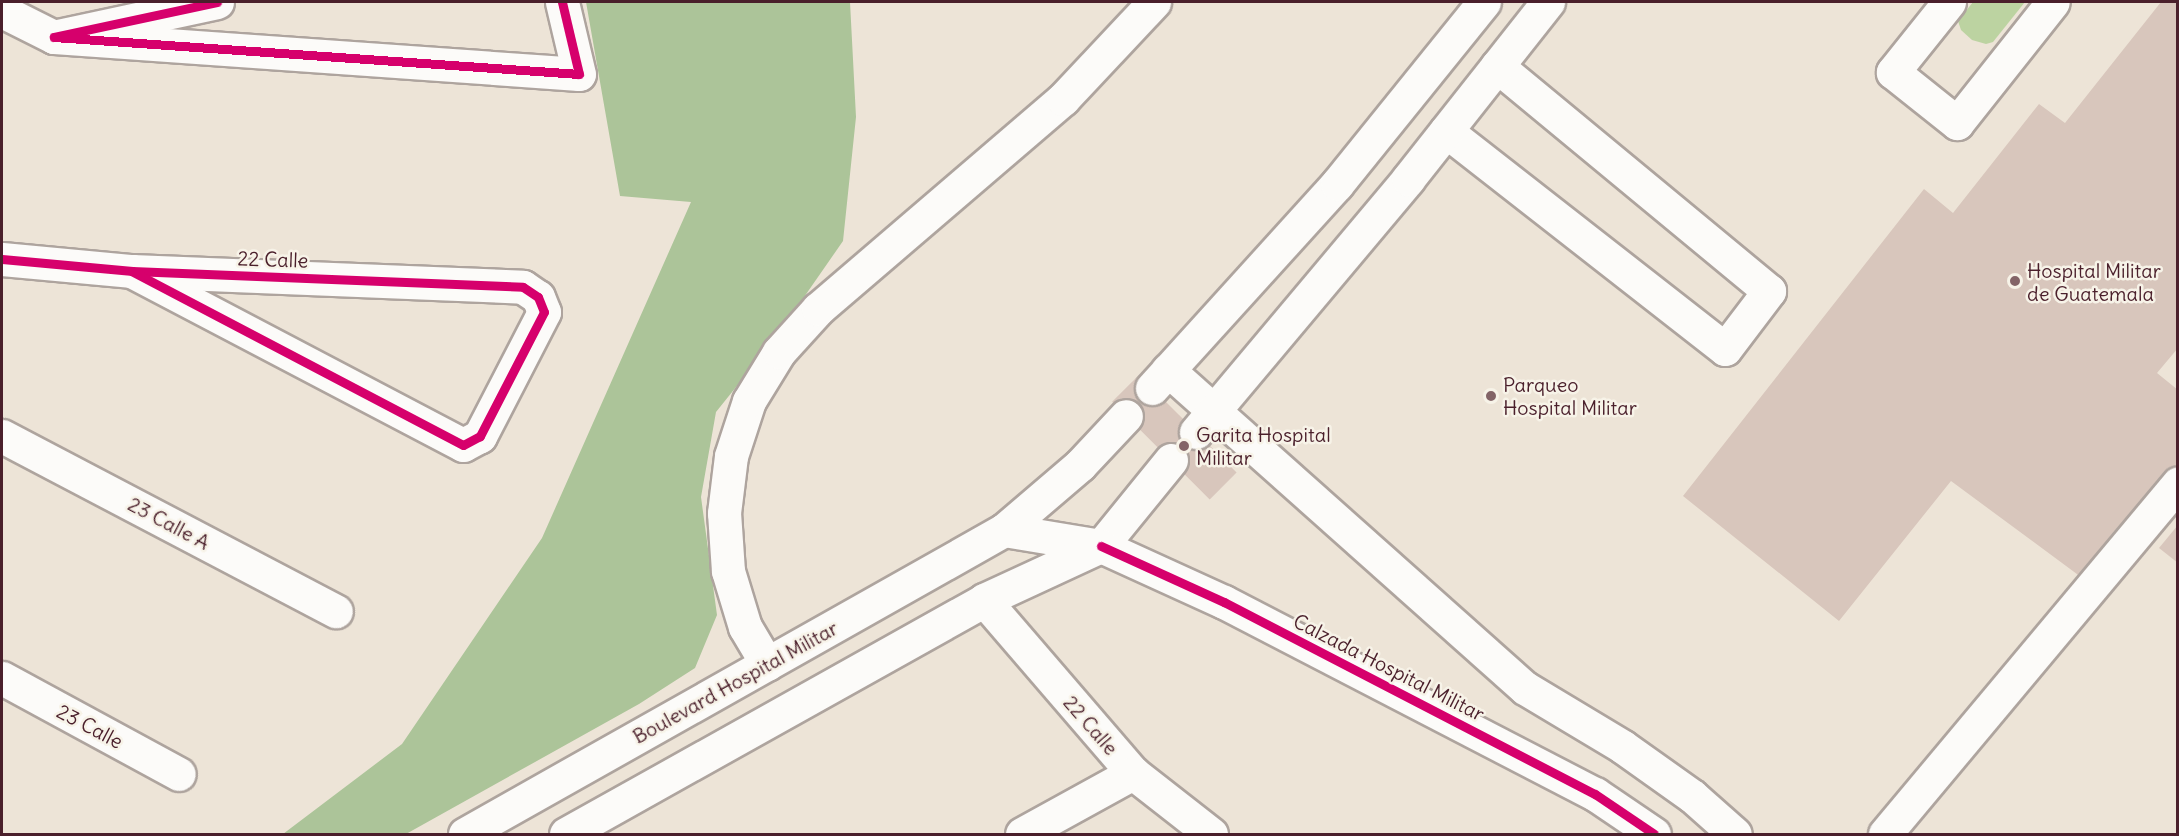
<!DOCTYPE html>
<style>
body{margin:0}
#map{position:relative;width:2179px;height:836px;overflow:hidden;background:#ede4d7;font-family:Delius,sans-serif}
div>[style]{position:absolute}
.green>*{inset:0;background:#bcd3a1}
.forest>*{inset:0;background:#acc499}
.building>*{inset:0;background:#d8c6bc;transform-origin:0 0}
.roads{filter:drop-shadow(2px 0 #aea49e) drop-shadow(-2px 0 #aea49e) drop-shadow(0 2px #aea49e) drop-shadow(0 -2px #aea49e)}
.minor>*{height:33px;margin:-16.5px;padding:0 16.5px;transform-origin:16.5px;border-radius:16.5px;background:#fcfbf9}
.major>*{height:33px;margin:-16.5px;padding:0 16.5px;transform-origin:16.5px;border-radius:16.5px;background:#fcfbf9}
.cycleway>*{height:9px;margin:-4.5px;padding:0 4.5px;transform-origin:4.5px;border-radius:4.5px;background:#d6006c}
.dots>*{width:16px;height:16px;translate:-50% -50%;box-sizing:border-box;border:3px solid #f7f3e8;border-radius:50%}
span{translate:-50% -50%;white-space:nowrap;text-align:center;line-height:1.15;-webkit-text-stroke:5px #f7f3e8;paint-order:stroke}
.street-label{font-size:20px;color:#4a1f2b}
.poi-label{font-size:20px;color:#4a1f2b}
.left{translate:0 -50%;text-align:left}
.frame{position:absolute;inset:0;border:3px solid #4a1f2b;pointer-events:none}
</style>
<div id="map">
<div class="green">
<i style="clip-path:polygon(1973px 2px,2025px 2px,1993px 42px,1986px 44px,1972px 40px,1961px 30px,1958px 21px)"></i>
</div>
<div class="forest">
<i style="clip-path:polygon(586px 2px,850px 2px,856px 117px,843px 241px,777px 336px,716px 412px,701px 497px,717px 615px,695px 668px,639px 704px,406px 834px,283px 834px,402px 744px,542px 538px,691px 202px,620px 196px)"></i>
</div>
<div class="building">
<i style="clip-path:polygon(2161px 2px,2178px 2px,2178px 348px,2157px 373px,2178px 390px,2178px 462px,2085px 580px,1951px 481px,1839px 621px,1683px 496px,1924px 189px,1953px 213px,2039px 104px,2065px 123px)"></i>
<i style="left:1139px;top:375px;width:138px;height:38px;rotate:45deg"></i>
<i style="clip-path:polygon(2178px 525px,2178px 563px,2159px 548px)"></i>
</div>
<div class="roads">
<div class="minor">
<i style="left:217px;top:2px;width:167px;rotate:167.9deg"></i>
<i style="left:54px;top:37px;width:526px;rotate:4.03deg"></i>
<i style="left:579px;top:74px;width:74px;rotate:-103.3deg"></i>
<i style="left:1949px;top:2px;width:90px;rotate:128.7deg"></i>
<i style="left:1893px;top:72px;width:82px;rotate:38.6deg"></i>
<i style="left:1957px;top:123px;width:154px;rotate:-51.6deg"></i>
<i style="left:2px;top:11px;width:58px;rotate:26.6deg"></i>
<i style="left:1446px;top:131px;width:354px;rotate:38deg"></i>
<i style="left:1725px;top:349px;width:73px;rotate:-52.8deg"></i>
<i style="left:1769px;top:291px;width:353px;rotate:-140.4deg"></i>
<i style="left:2px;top:259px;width:131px;rotate:5.3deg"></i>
<i style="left:132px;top:271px;width:391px;rotate:2.3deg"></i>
<i style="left:523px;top:287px;width:18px;rotate:34deg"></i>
<i style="left:538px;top:297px;width:16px;rotate:68deg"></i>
<i style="left:544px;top:312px;width:140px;rotate:117.3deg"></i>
<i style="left:480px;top:436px;width:19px;rotate:152deg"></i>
<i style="left:463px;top:445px;width:374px;rotate:-152.3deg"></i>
<i style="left:1168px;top:370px;width:478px;rotate:41.7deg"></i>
<i style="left:1525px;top:688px;width:114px;rotate:31deg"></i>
<i style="left:1623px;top:747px;width:85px;rotate:35.4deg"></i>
<i style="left:1692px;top:796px;width:57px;rotate:41.5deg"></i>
<i style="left:1152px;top:388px;width:275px;rotate:-47.8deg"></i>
<i style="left:1337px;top:184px;width:234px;rotate:-51.1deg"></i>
<i style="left:1196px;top:432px;width:330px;rotate:-50deg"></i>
<i style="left:1408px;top:179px;width:226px;rotate:-51.7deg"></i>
<i style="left:2px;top:436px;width:377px;rotate:27.7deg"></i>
<i style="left:1171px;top:460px;width:111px;rotate:129.1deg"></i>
<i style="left:1101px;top:546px;width:135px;rotate:24.5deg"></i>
<i style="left:1224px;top:602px;width:418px;rotate:27.4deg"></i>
<i style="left:1595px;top:794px;width:71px;rotate:34.1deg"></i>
<i style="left:1004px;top:530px;width:100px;rotate:-40.5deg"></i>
<i style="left:1080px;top:465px;width:67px;rotate:-46.8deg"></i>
<i style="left:984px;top:600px;width:228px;rotate:49.3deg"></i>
<i style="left:1133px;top:773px;width:99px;rotate:38deg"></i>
<i style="left:767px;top:664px;width:43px;rotate:-120.7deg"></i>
<i style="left:745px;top:627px;width:59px;rotate:-106.9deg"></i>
<i style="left:728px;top:571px;width:58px;rotate:-93.9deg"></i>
<i style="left:724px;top:513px;width:57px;rotate:-83deg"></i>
<i style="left:731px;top:456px;width:58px;rotate:-71.9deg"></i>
<i style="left:749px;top:401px;width:57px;rotate:-58.5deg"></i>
<i style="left:779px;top:352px;width:58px;rotate:-47.8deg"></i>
<i style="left:818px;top:309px;width:323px;rotate:-40.6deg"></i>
<i style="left:1063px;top:99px;width:133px;rotate:-46.8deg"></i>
<i style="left:2px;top:678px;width:201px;rotate:28.5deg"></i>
<i style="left:1022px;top:834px;width:127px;rotate:-28.8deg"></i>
<i style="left:1885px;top:834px;width:457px;rotate:-50.1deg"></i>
</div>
<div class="major">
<i style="left:465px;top:834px;width:619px;rotate:-29.42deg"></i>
<i style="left:1004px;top:530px;width:98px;rotate:9.4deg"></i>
<i style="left:566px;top:834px;width:479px;rotate:-29.2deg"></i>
<i style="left:984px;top:600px;width:129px;rotate:-24.8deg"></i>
</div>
</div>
<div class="cycleway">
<i style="left:217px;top:2px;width:167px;rotate:167.9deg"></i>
<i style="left:54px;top:37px;width:526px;rotate:4.03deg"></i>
<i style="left:579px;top:74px;width:74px;rotate:-103.3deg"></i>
<i style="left:2px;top:259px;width:131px;rotate:5.3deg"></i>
<i style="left:132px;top:271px;width:391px;rotate:2.3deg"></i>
<i style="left:523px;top:287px;width:18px;rotate:34deg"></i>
<i style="left:538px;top:297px;width:16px;rotate:68deg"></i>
<i style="left:544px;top:312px;width:140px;rotate:117.3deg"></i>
<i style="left:480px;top:436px;width:19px;rotate:152deg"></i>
<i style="left:463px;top:445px;width:374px;rotate:-152.3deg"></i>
<i style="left:1101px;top:546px;width:135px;rotate:24.5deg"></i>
<i style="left:1224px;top:602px;width:418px;rotate:27.4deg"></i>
<i style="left:1595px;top:794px;width:71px;rotate:34.1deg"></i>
</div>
<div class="dots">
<i style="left:2015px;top:281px;background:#836467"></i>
<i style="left:1491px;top:396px;background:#836467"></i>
<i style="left:1184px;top:446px;background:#836467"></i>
</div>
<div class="street-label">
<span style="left:273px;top:259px;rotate:2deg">22 Calle</span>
<span style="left:169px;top:523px;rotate:28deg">23 Calle A</span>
<span style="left:1389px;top:667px;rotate:27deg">Calzada Hospital Militar</span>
<span style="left:735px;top:682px;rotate:-29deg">Boulevard Hospital Militar</span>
<span style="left:1091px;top:725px;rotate:49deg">22 Calle</span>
<span style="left:90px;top:726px;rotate:28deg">23 Calle</span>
</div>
<div class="poi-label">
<span class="left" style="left:2027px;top:282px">Hospital Militar<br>de Guatemala</span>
<span class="left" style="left:1503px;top:396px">Parqueo<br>Hospital Militar</span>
<span class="left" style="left:1196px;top:446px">Garita Hospital<br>Militar</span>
</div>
<div class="frame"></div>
</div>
